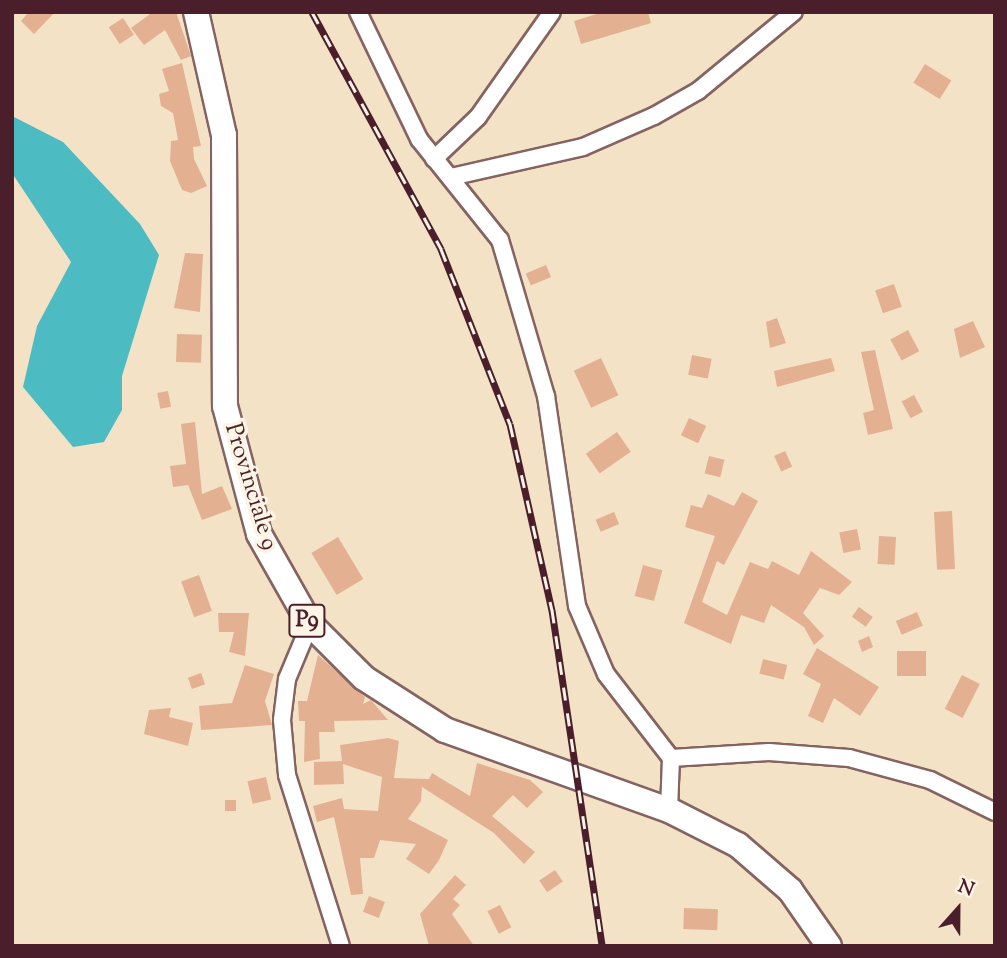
<!DOCTYPE html>
<style>
body{margin:0}
#map{position:relative;width:1007px;height:958px;overflow:hidden;background:#f3e2c6;font-family:"Sorts Mill Goudy",serif}
div>[style]{position:absolute}
.water>*{inset:0;background:#4cbbc2}
.building>*{inset:0;background:#e3b191;transform-origin:0 0}
.roads{filter:drop-shadow(2px 0 #856361) drop-shadow(-2px 0 #856361) drop-shadow(0 2px #856361) drop-shadow(0 -2px #856361)}
.street>*{height:16px;margin:-8px;padding:0 8px;transform-origin:8px;border-radius:8px;background:#fff}
.primary>*{height:24px;margin:-12px;padding:0 12px;transform-origin:12px;border-radius:12px;background:#fff}
.rail>*{height:7px;margin-top:-3.5px;transform-origin:0;background:repeating-linear-gradient(90deg,#fcf5e5 0 13px,#4a1f2b 0 26px);box-sizing:border-box;border-block:2px solid #4a1f2b}
span{translate:-50% -50%;white-space:nowrap;text-align:center;line-height:1.15;-webkit-text-stroke:7px #fcf5e5;paint-order:stroke}
.shield-label span{padding:2px 5px;background:#fcf5e5;border:2px solid;border-radius:5px;-webkit-text-stroke-width:0}
.shield-label{font-size:23px;color:#4a1f2b;font-weight:700}
.street-label{font-size:24px;color:#4a1f2b}
.frame{position:absolute;inset:0;border:14px solid #4a1f2b;pointer-events:none}
.north{position:absolute;left:923px;top:874px;width:70px;height:70px;-webkit-text-stroke:5px #fcf5e5;paint-order:stroke;rotate:21deg;font-size:19px;font-weight:700;line-height:28px;text-align:center;color:#4a1f2b}
.north::after{content:'';display:block;margin:auto;width:24px;height:32px;background:#4a1f2b;clip-path:polygon(50% 0,100% 100%,50% 72%,0 100%)}
</style>
<div id="map">
<div class="water">
<i style="clip-path:polygon(12px 116px,63px 142px,140px 224px,159px 255px,122px 376px,122px 410px,104px 442px,73px 447px,23px 387px,37px 326px,71px 262px,12px 173px)"></i>
</div>
<div class="building">
<i style="clip-path:polygon(29px 12px,55px 12px,34px 34px,21px 21px)"></i>
<i style="clip-path:polygon(153px 12px,176px 12px,191px 56px,181px 60px,165px 30px,144px 45px,131px 28px)"></i>
<i style="clip-path:polygon(603px 12px,648px 12px,651px 23px,581px 44px,574px 21px)"></i>
<i style="left:123px;top:18px;width:20px;height:17px;rotate:57deg"></i>
<i style="clip-path:polygon(182px 63px,201px 146px,193px 147px,194px 159px,207px 186px,191px 193px,182px 190px,170px 161px,171px 141px,178px 140px,173px 113px,161px 106px,159px 94px,169px 91px,162px 69px)"></i>
<i style="left:925px;top:64px;width:31px;height:22px;rotate:32deg"></i>
<i style="clip-path:polygon(185px 253px,203px 254px,200px 312px,174px 308px)"></i>
<i style="left:546px;top:265px;width:13px;height:22px;rotate:67deg"></i>
<i style="left:894px;top:284px;width:24px;height:20px;rotate:71deg"></i>
<i style="clip-path:polygon(777px 318px,786px 343px,770px 348px,766px 322px)"></i>
<i style="clip-path:polygon(973px 321px,985px 347px,960px 358px,954px 329px)"></i>
<i style="left:908px;top:330px;width:24px;height:20px;rotate:62deg"></i>
<i style="left:177px;top:334px;width:25px;height:28px;rotate:2deg"></i>
<i style="clip-path:polygon(875px 350px,893px 429px,868px 435px,863px 413px,874px 410px,861px 352px)"></i>
<i style="left:692px;top:355px;width:20px;height:20px;rotate:11deg"></i>
<i style="left:601px;top:358px;width:41px;height:30px;rotate:65deg"></i>
<i style="clip-path:polygon(831px 358px,835px 371px,777px 387px,774px 371px)"></i>
<i style="left:168px;top:391px;width:16px;height:11px;rotate:79deg"></i>
<i style="left:914px;top:395px;width:19px;height:14px;rotate:62deg"></i>
<i style="left:689px;top:418px;width:19px;height:19px;rotate:25deg"></i>
<i style="clip-path:polygon(195px 422px,202px 494px,222px 486px,232px 509px,202px 520px,188px 485px,173px 487px,170px 466px,186px 464px,181px 424px)"></i>
<i style="left:617px;top:432px;width:24px;height:38px;rotate:55deg"></i>
<i style="left:785px;top:451px;width:17px;height:12px;rotate:65deg"></i>
<i style="left:709px;top:456px;width:16px;height:18px;rotate:14deg"></i>
<i style="clip-path:polygon(742px 492px,758px 501px,724px 565px,717px 561px,702px 602px,727px 615px,750px 562px,768px 569px,772px 561px,799px 575px,811px 551px,852px 582px,839px 595px,820px 588px,803px 613px,824px 636px,814px 645px,804px 627px,771px 605px,764px 623px,741px 615px,731px 644px,684px 623px,715px 536px,685px 527px,691px 505px,702px 508px,708px 494px,734px 506px)"></i>
<i style="left:952px;top:511px;width:58px;height:18px;rotate:87deg"></i>
<i style="left:614px;top:512px;width:13px;height:20px;rotate:67deg"></i>
<i style="left:857px;top:529px;width:21px;height:18px;rotate:79deg"></i>
<i style="left:879px;top:536px;width:17px;height:28px;rotate:3deg"></i>
<i style="left:338px;top:537px;width:49px;height:31px;rotate:59deg"></i>
<i style="left:643px;top:565px;width:20px;height:32px;rotate:15deg"></i>
<i style="left:199px;top:575px;width:38px;height:19px;rotate:70deg"></i>
<i style="left:859px;top:607px;width:17px;height:12px;rotate:36deg"></i>
<i style="left:917px;top:612px;width:15px;height:23px;rotate:67deg"></i>
<i style="clip-path:polygon(218px 613px,249px 613px,245px 656px,229px 652px,234px 632px,219px 632px)"></i>
<i style="clip-path:polygon(869px 636px,873px 647px,862px 652px,858px 641px)"></i>
<i style="clip-path:polygon(817px 648px,879px 687px,860px 716px,834px 698px,823px 723px,808px 716px,821px 684px,803px 674px)"></i>
<i style="left:897px;top:651px;width:29px;height:25px"></i>
<i style="clip-path:polygon(318px 655px,365px 697px,363px 704px,371px 700px,388px 720px,334px 721px,335px 732px,319px 732px,320px 759px,304px 762px,305px 721px,299px 721px,298px 701px,307px 701px)"></i>
<i style="left:763px;top:659px;width:25px;height:15px;rotate:14deg"></i>
<i style="clip-path:polygon(245px 665px,274px 674px,265px 701px,272px 725px,201px 730px,199px 706px,232px 703px)"></i>
<i style="left:201px;top:673px;width:12px;height:14px;rotate:70deg"></i>
<i style="left:962px;top:675px;width:20px;height:38px;rotate:27deg"></i>
<i style="clip-path:polygon(171px 708px,169px 717px,193px 723px,188px 746px,144px 734px,149px 710px)"></i>
<i style="clip-path:polygon(388px 738px,399px 741px,394px 778px,429px 779px,432px 773px,470px 796px,477px 763px,530px 780px,543px 792px,527px 808px,513px 795px,492px 816px,535px 852px,524px 864px,494px 833px,422px 787px,421px 801px,408px 819px,448px 840px,439px 860px,429px 874px,406px 859px,416px 844px,380px 840px,374px 858px,360px 858px,363px 894px,351px 895px,334px 817px,317px 822px,313px 806px,342px 798px,344px 809px,378px 811px,382px 777px,343px 764px,344px 784px,314px 785px,314px 762px,342px 761px,340px 745px)"></i>
<i style="left:266px;top:777px;width:23px;height:19px;rotate:77deg"></i>
<i style="left:225px;top:800px;width:11px;height:11px"></i>
<i style="left:555px;top:870px;width:14px;height:19px;rotate:56deg"></i>
<i style="clip-path:polygon(455px 875px,466px 885px,453px 899px,460px 905px,452px 914px,474px 946px,429px 946px,420px 914px)"></i>
<i style="left:369px;top:896px;width:17px;height:17px;rotate:21deg"></i>
<i style="left:500px;top:905px;width:25px;height:14px;rotate:63deg"></i>
<i style="left:684px;top:908px;width:34px;height:21px;rotate:2deg"></i>
</div>
<div class="roads">
<div class="street">
<i style="left:358px;top:12px;width:141px;rotate:64.3deg"></i>
<i style="left:419px;top:139px;width:129px;rotate:51.3deg"></i>
<i style="left:500px;top:240px;width:163px;rotate:73.6deg"></i>
<i style="left:546px;top:396px;width:212px;rotate:81.6deg"></i>
<i style="left:577px;top:606px;width:74px;rotate:66.9deg"></i>
<i style="left:606px;top:674px;width:106px;rotate:52.3deg"></i>
<i style="left:671px;top:758px;width:52px;rotate:92.2deg"></i>
<i style="left:434px;top:159px;width:61px;rotate:-43.7deg"></i>
<i style="left:478px;top:117px;width:128px;rotate:-54.8deg"></i>
<i style="left:451px;top:177px;width:135px;rotate:-12.8deg"></i>
<i style="left:583px;top:147px;width:77px;rotate:-23.6deg"></i>
<i style="left:654px;top:116px;width:51px;rotate:-29.6deg"></i>
<i style="left:698px;top:91px;width:124px;rotate:-39.5deg"></i>
<i style="left:310px;top:624px;width:60px;rotate:112.7deg"></i>
<i style="left:287px;top:679px;width:41px;rotate:97deg"></i>
<i style="left:282px;top:720px;width:55px;rotate:84.8deg"></i>
<i style="left:287px;top:775px;width:179px;rotate:72.5deg"></i>
<i style="left:671px;top:758px;width:98px;rotate:-3.5deg"></i>
<i style="left:769px;top:752px;width:80px;rotate:4.3deg"></i>
<i style="left:849px;top:758px;width:84px;rotate:15.2deg"></i>
<i style="left:930px;top:780px;width:72px;rotate:26.2deg"></i>
</div>
<div class="primary">
<i style="left:196px;top:12px;width:126px;rotate:77.2deg"></i>
<i style="left:224px;top:135px;width:271px;rotate:89.8deg"></i>
<i style="left:225px;top:406px;width:132px;rotate:75.1deg"></i>
<i style="left:259px;top:534px;width:103px;rotate:60.5deg"></i>
<i style="left:310px;top:624px;width:76px;rotate:45deg"></i>
<i style="left:364px;top:678px;width:96px;rotate:32.7deg"></i>
<i style="left:445px;top:730px;width:238px;rotate:19.7deg"></i>
<i style="left:669px;top:810px;width:77px;rotate:26.9deg"></i>
<i style="left:738px;top:845px;width:69px;rotate:40.9deg"></i>
<i style="left:790px;top:890px;width:68px;rotate:55.1deg"></i>
</div>
</div>
<div class="rail">
<i style="left:312px;top:12px;width:270px;rotate:61.4deg"></i>
<i style="left:441px;top:249px;width:188px;rotate:68.5deg"></i>
<i style="left:510px;top:424px;width:191px;rotate:77.3deg"></i>
<i style="left:552px;top:610px;width:340px;rotate:81.5deg"></i>
</div>
<div class="shield-label">
<span style="left:307px;top:621px">P9</span>
</div>
<div class="street-label">
<span style="left:250px;top:487px;rotate:73deg">Provinciale 9</span>
</div>
<div class="frame"></div>
<div class="north">N</div>
</div>
